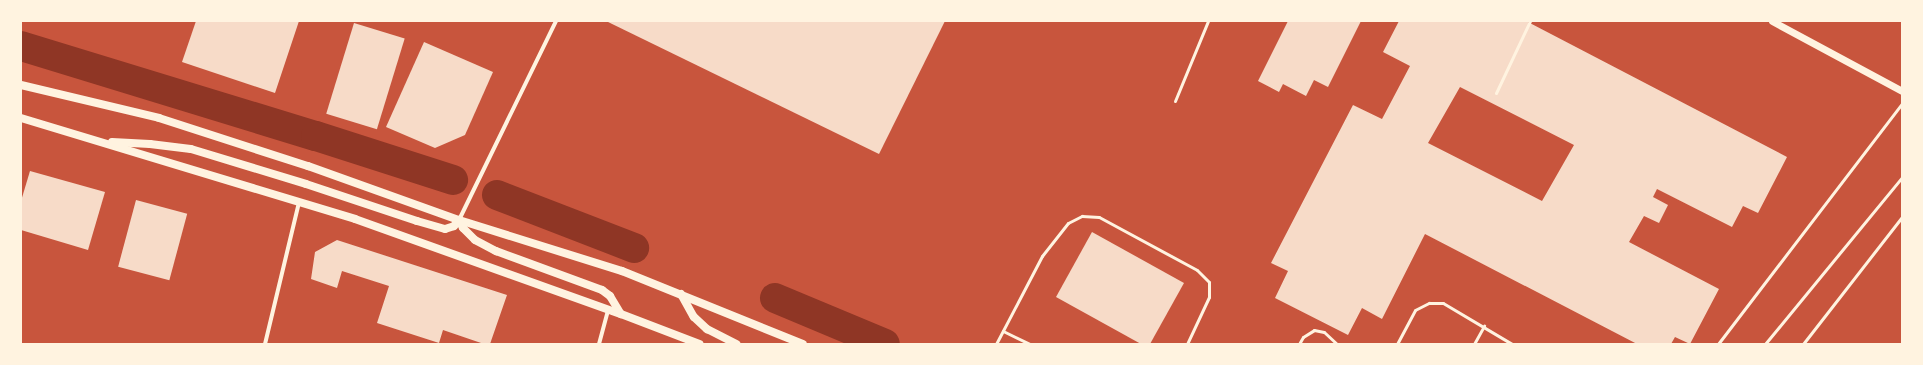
<!DOCTYPE html>
<style>
body{margin:0}
#map{position:relative;width:1923px;height:365px;overflow:hidden;background:#c8553d;font-family:"Alegreya Sans",sans-serif}
div>[style]{position:absolute}
.canal>*{height:30px;margin:-15px;padding:0 15px;transform-origin:15px;border-radius:15px;background:#8f3625}
.building>*{inset:0;background:#f7dbc8;transform-origin:0 0}
.service>*{height:3px;margin:-1.5px;padding:0 1.5px;transform-origin:1.5px;border-radius:1.5px;background:#fff3e0}
.minor>*{height:4px;margin:-2px;padding:0 2px;transform-origin:2px;border-radius:2px;background:#fff3e0}
.tertiary>*{height:7px;margin:-3.5px;padding:0 3.5px;transform-origin:3.5px;border-radius:3.5px;background:#fff3e0}
.secondary>*{height:8px;margin:-4px;padding:0 4px;transform-origin:4px;border-radius:4px;background:#fff3e0}
span{translate:-50% -50%;white-space:nowrap;text-align:center;line-height:1.15;-webkit-text-stroke:3.5px #fff3e0;paint-order:stroke}
.frame{position:absolute;inset:0;border:22px solid #fff3e0;pointer-events:none}
</style>
<div id="map">
<div class="canal">
<i style="left:21px;top:46px;width:308px;rotate:17deg"></i>
<i style="left:316px;top:136px;width:144px;rotate:17.8deg"></i>
<i style="left:497px;top:195px;width:147px;rotate:21.1deg"></i>
<i style="left:775px;top:298px;width:119px;rotate:22.7deg"></i>
</div>
<div class="building">
<i style="clip-path:polygon(196px 21px,299px 21px,275px 93px,182px 62px)"></i>
<i style="clip-path:polygon(606px 21px,945px 21px,879px 154px)"></i>
<i style="clip-path:polygon(1288px 21px,1361px 21px,1328px 87px,1314px 80px,1306px 96px,1283px 84px,1279px 92px,1258px 81px)"></i>
<i style="clip-path:polygon(evenodd,1399px 21px,1526px 21px,1787px 157px,1758px 213px,1743px 206px,1732px 227px,1657px 189px,1653px 197px,1668px 205px,1659px 223px,1644px 216px,1629px 242px,1719px 289px,1690px 344px,1675px 337px,1671px 344px,1637px 344px,1425px 234px,1382px 319px,1362px 308px,1348px 335px,1275px 298px,1288px 271px,1271px 263px,1353px 105px,1382px 119px,1410px 66px,1383px 52px,1399px 21px,1460px 87px,1574px 145px,1542px 201px,1428px 143px,1460px 87px)"></i>
<i style="left:354px;top:23px;width:53px;height:95px;rotate:17deg"></i>
<i style="clip-path:polygon(424px 42px,493px 72px,465px 135px,435px 148px,386px 127px)"></i>
<i style="clip-path:polygon(30px 171px,105px 192px,88px 250px,21px 230px,21px 201px)"></i>
<i style="left:136px;top:200px;width:53px;height:69px;rotate:15deg"></i>
<i style="clip-path:polygon(1092px 232px,1184px 283px,1150px 344px,1141px 344px,1056px 297px)"></i>
<i style="clip-path:polygon(337px 240px,507px 295px,490px 344px,484px 344px,443px 330px,439px 343px,377px 323px,389px 286px,342px 271px,337px 288px,311px 279px,315px 252px)"></i>
</div>
<div class="service">
<i style="left:1496px;top:93px;width:80px;rotate:-64.7deg"></i>
<i style="left:1175px;top:101px;width:87px;rotate:-67.6deg"></i>
<i style="left:1003px;top:331px;width:30px;rotate:26deg"></i>
<i style="left:996px;top:344px;width:99px;rotate:-62.4deg"></i>
<i style="left:1042px;top:256px;width:42px;rotate:-51.8deg"></i>
<i style="left:1068px;top:223px;width:16px;rotate:-27deg"></i>
<i style="left:1082px;top:216px;width:17px;rotate:3deg"></i>
<i style="left:1099px;top:217px;width:111px;rotate:28.4deg"></i>
<i style="left:1197px;top:270px;width:17px;rotate:45deg"></i>
<i style="left:1209px;top:282px;width:15px;rotate:90deg"></i>
<i style="left:1209px;top:297px;width:52px;rotate:115.1deg"></i>
<i style="left:1299px;top:344px;width:8px;rotate:-60deg"></i>
<i style="left:1303px;top:337px;width:13px;rotate:-32deg"></i>
<i style="left:1314px;top:330px;width:10px;rotate:11deg"></i>
<i style="left:1324px;top:332px;width:18px;rotate:43deg"></i>
<i style="left:1397px;top:344px;width:38px;rotate:-62deg"></i>
<i style="left:1415px;top:310px;width:16px;rotate:-27deg"></i>
<i style="left:1429px;top:303px;width:14px"></i>
<i style="left:1443px;top:303px;width:80px;rotate:30.7deg"></i>
<i style="left:1474px;top:344px;width:21px;rotate:-61deg"></i>
<i style="left:1718px;top:344px;width:303px;rotate:-52.6deg"></i>
<i style="left:1765px;top:344px;width:216px;rotate:-50.6deg"></i>
<i style="left:1803px;top:344px;width:161px;rotate:-52.1deg"></i>
</div>
<div class="minor">
<i style="left:459px;top:220px;width:221px;rotate:-64deg"></i>
<i style="left:265px;top:344px;width:146px;rotate:-76.5deg"></i>
<i style="left:599px;top:344px;width:35px;rotate:-75deg"></i>
</div>
<div class="tertiary">
<i style="left:1772px;top:21px;width:148px;rotate:28.3deg"></i>
</div>
<div class="secondary">
<i style="left:21px;top:85px;width:142px;rotate:13.4deg"></i>
<i style="left:159px;top:118px;width:157px;rotate:17.9deg"></i>
<i style="left:308px;top:166px;width:160px;rotate:19.7deg"></i>
<i style="left:459px;top:220px;width:171px;rotate:17.4deg"></i>
<i style="left:622px;top:271px;width:195px;rotate:22deg"></i>
<i style="left:21px;top:118px;width:349px;rotate:16.8deg"></i>
<i style="left:355px;top:219px;width:282px;rotate:19.7deg"></i>
<i style="left:621px;top:314px;width:84px;rotate:21deg"></i>
<i style="left:112px;top:142px;width:38px;rotate:3deg"></i>
<i style="left:150px;top:144px;width:41px;rotate:7deg"></i>
<i style="left:191px;top:149px;width:120px;rotate:16.9deg"></i>
<i style="left:306px;top:184px;width:117px;rotate:18.4deg"></i>
<i style="left:417px;top:221px;width:29px;rotate:16deg"></i>
<i style="left:445px;top:229px;width:9px;rotate:-18deg"></i>
<i style="left:454px;top:226px;width:8px;rotate:-50deg"></i>
<i style="left:459px;top:220px;width:9px;rotate:63deg"></i>
<i style="left:463px;top:228px;width:17px;rotate:45deg"></i>
<i style="left:475px;top:240px;width:24px;rotate:28deg"></i>
<i style="left:496px;top:251px;width:113px;rotate:20.2deg"></i>
<i style="left:602px;top:290px;width:10px;rotate:37deg"></i>
<i style="left:610px;top:296px;width:21px;rotate:59deg"></i>
<i style="left:681px;top:294px;width:26px;rotate:61deg"></i>
<i style="left:694px;top:317px;width:18px;rotate:43deg"></i>
<i style="left:707px;top:329px;width:33px;rotate:27deg"></i>
</div>
<div class="frame"></div>
</div>
